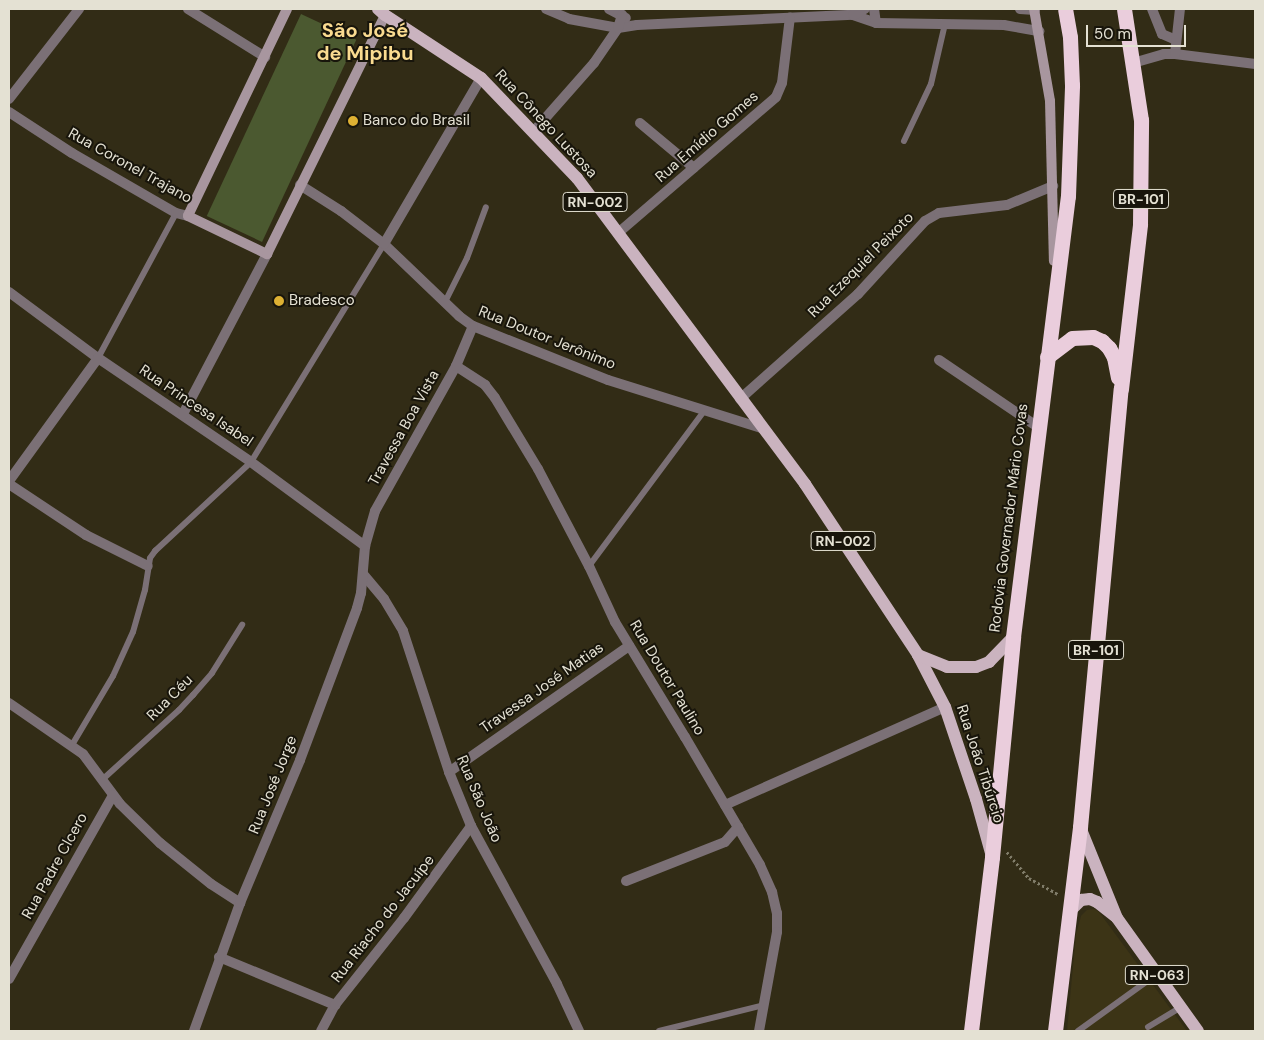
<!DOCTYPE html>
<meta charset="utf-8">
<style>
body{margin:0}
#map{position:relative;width:1264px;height:1040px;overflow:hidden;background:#322c16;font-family:"DM Sans",sans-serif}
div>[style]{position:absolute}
.built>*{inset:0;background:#3c3416}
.green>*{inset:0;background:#4b5930;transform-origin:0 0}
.path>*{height:2.5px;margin-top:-1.25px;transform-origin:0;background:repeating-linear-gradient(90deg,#817d6a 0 2.5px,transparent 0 5px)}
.lane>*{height:6px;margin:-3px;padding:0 3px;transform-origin:3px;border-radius:3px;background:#7b7076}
.street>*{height:10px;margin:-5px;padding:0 5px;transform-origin:5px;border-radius:5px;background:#7b7076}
.secondary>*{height:10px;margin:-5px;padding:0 5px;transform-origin:5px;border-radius:5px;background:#a8969f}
.primary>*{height:12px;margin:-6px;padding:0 6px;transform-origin:6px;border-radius:6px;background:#cab3bf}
.highway>*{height:15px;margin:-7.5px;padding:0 7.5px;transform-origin:7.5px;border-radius:7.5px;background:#eacddc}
.dots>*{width:14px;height:14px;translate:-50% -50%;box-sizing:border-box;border:2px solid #18150b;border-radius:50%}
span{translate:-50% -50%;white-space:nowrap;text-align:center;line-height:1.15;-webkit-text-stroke:4px #18150b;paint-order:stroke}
.shield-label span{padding:1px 4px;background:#18150b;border:1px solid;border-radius:4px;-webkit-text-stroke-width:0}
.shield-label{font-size:14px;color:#e4e1d3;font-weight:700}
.poi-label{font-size:15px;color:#e4e1d3}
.left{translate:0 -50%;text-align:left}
.street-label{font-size:15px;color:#e4e1d3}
.district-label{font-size:20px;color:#fadb90;font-weight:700}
.frame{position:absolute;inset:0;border:10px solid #e4e1d3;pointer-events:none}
.scale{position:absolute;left:1086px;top:25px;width:100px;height:22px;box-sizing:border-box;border:2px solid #e4e1d3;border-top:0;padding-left:6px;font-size:15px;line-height:18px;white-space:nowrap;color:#e4e1d3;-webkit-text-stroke:4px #18150b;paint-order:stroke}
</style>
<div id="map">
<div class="built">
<i style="clip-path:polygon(1094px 909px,1099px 912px,1187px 1031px,1067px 1031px,1076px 934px,1081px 916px,1087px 910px)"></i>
</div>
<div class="green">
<i style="left:301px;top:14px;width:61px;height:223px;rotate:25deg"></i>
</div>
<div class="path">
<i style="left:1007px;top:852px;width:34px;rotate:50deg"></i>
<i style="left:1029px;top:878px;width:33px;rotate:29deg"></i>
</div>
<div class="lane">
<i style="left:904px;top:141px;width:63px;rotate:-64.7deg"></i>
<i style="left:931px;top:84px;width:62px;rotate:-76.9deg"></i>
<i style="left:445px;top:302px;width:49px;rotate:-63.4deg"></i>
<i style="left:467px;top:258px;width:54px;rotate:-69.6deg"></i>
<i style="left:98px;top:358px;width:165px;rotate:-61.7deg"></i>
<i style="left:589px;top:566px;width:194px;rotate:-53.4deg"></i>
<i style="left:72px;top:745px;width:80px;rotate:-59.3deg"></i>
<i style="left:113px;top:676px;width:48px;rotate:-65.6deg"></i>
<i style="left:133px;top:632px;width:44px;rotate:-74.1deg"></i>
<i style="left:145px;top:590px;width:32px;rotate:-81deg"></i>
<i style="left:150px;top:558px;width:9px;rotate:-54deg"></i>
<i style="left:155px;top:551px;width:131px;rotate:-42.8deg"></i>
<i style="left:251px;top:462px;width:255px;rotate:-58.6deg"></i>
<i style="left:103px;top:779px;width:103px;rotate:-42.2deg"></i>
<i style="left:179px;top:710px;width:21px;rotate:-47deg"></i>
<i style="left:193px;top:695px;width:29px;rotate:-49deg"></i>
<i style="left:212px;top:673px;width:57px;rotate:-58deg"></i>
<i style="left:1148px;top:1027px;width:37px;rotate:-31deg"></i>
<i style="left:659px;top:1031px;width:108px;rotate:-13.9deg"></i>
<i style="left:1078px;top:1031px;width:97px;rotate:-35.8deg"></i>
</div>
<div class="street">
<i style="left:188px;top:9px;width:91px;rotate:31.9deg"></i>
<i style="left:546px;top:9px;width:25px;rotate:23deg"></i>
<i style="left:569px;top:19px;width:50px;rotate:10.4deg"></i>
<i style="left:618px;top:28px;width:19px;rotate:-9deg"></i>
<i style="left:637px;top:25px;width:216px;rotate:-2.7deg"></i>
<i style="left:853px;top:15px;width:24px;rotate:19deg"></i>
<i style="left:876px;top:23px;width:128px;rotate:0.9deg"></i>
<i style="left:1004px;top:25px;width:36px;rotate:10deg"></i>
<i style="left:609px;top:9px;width:19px;rotate:28deg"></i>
<i style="left:874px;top:9px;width:14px;rotate:82deg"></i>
<i style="left:1020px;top:9px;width:15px;rotate:4deg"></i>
<i style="left:1152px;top:9px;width:27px;rotate:68deg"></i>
<i style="left:1162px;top:34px;width:15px;rotate:23deg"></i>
<i style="left:853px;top:15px;width:13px;rotate:-27deg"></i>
<i style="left:1175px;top:54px;width:81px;rotate:7.1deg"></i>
<i style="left:1133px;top:63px;width:32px;rotate:-16deg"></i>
<i style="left:1164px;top:54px;width:11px"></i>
<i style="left:1175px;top:54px;width:45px;rotate:-83.7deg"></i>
<i style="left:9px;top:99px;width:114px;rotate:-52.1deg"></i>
<i style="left:9px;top:112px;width:75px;rotate:33.1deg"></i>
<i style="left:72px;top:153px;width:120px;rotate:30deg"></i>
<i style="left:176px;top:213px;width:12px;rotate:14deg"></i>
<i style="left:640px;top:123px;width:70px;rotate:39.8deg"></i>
<i style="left:534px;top:131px;width:91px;rotate:-48.6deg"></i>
<i style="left:594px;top:63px;width:42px;rotate:-55.6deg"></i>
<i style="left:618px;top:28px;width:14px;rotate:-73deg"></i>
<i style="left:300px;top:185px;width:49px;rotate:32.4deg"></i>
<i style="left:341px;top:211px;width:54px;rotate:37.5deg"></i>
<i style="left:384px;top:244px;width:104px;rotate:43.8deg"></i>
<i style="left:459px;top:316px;width:17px;rotate:36deg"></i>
<i style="left:473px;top:326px;width:145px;rotate:21.8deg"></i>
<i style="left:608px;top:380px;width:164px;rotate:17.4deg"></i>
<i style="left:618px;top:233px;width:208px;rotate:-40.7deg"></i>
<i style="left:776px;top:97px;width:15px;rotate:-67deg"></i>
<i style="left:782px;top:83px;width:66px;rotate:-83.1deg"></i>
<i style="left:384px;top:244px;width:192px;rotate:-59.7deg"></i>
<i style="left:9px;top:292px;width:111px;rotate:36.6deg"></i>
<i style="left:98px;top:358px;width:185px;rotate:34.2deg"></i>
<i style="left:251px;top:462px;width:142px;rotate:36.4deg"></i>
<i style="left:939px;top:360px;width:120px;rotate:34.1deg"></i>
<i style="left:456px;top:366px;width:35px;rotate:33deg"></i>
<i style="left:485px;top:385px;width:16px;rotate:52deg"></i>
<i style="left:495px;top:398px;width:83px;rotate:58.8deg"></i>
<i style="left:538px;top:469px;width:110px;rotate:62.3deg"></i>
<i style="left:589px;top:566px;width:62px;rotate:65.1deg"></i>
<i style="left:615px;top:622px;width:135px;rotate:58.7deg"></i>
<i style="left:685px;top:737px;width:148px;rotate:59.6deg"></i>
<i style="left:760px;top:865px;width:30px;rotate:66deg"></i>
<i style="left:772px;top:892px;width:22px;rotate:77deg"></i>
<i style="left:777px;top:913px;width:19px;rotate:90deg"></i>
<i style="left:777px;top:932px;width:101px;rotate:100.3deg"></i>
<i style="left:740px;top:399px;width:158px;rotate:-41.7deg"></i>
<i style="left:858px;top:294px;width:99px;rotate:-47.5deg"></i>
<i style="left:925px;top:221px;width:16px;rotate:-30deg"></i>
<i style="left:939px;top:213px;width:68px;rotate:-6.7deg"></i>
<i style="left:1007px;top:205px;width:50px;rotate:-22.4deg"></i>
<i style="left:183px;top:414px;width:181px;rotate:-62.3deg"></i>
<i style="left:9px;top:481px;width:152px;rotate:-54.1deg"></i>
<i style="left:9px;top:484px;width:92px;rotate:33.5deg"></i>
<i style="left:86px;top:535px;width:69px;rotate:26.6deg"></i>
<i style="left:363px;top:574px;width:33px;rotate:50deg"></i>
<i style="left:384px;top:599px;width:37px;rotate:59deg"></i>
<i style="left:403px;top:631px;width:148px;rotate:71.9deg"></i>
<i style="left:449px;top:772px;width:58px;rotate:67.8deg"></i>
<i style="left:471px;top:826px;width:180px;rotate:61.4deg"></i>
<i style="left:557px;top:984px;width:52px;rotate:64.9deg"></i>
<i style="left:9px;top:703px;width:90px;rotate:34.6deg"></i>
<i style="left:83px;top:754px;width:62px;rotate:53.5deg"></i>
<i style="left:120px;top:804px;width:56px;rotate:44.3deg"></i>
<i style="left:160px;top:843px;width:65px;rotate:38.8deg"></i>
<i style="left:211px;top:884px;width:35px;rotate:33deg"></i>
<i style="left:449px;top:772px;width:220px;rotate:-35deg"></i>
<i style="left:725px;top:805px;width:241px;rotate:-24deg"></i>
<i style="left:626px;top:881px;width:106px;rotate:-21.5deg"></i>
<i style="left:725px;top:842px;width:20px;rotate:-49deg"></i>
<i style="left:219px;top:957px;width:126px;rotate:22.5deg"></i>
<i style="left:9px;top:979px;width:211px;rotate:-60.5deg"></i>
<i style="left:194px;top:1031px;width:136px;rotate:-70.2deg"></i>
<i style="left:240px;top:903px;width:155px;rotate:-67.2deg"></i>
<i style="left:300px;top:760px;width:162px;rotate:-69.4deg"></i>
<i style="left:357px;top:608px;width:16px;rotate:-75deg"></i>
<i style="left:361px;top:593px;width:47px;rotate:-85.1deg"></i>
<i style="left:365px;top:546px;width:36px;rotate:-74deg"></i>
<i style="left:375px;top:511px;width:166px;rotate:-60.8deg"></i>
<i style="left:456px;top:366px;width:43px;rotate:-67deg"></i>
<i style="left:321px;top:1031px;width:30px;rotate:-62deg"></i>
<i style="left:335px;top:1005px;width:111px;rotate:-51.6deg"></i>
<i style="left:404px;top:918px;width:114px;rotate:-53.9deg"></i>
</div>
<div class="secondary">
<i style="left:287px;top:9px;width:229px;rotate:115.6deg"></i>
<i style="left:188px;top:216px;width:88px;rotate:25.7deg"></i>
<i style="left:267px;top:254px;width:267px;rotate:-63.7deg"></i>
<i style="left:1034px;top:9px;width:93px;rotate:80.1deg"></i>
<i style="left:1050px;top:101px;width:160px;rotate:88.6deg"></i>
</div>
<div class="primary">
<i style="left:378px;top:9px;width:9px;rotate:41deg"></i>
<i style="left:385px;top:15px;width:115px;rotate:33.3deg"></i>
<i style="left:481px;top:78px;width:139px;rotate:46.2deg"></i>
<i style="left:577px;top:178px;width:382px;rotate:53.3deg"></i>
<i style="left:805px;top:484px;width:205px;rotate:56.5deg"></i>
<i style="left:918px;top:655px;width:59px;rotate:62.6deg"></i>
<i style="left:945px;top:707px;width:97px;rotate:71.4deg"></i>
<i style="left:976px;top:799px;width:56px;rotate:74.5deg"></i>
<i style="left:918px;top:655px;width:31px;rotate:22deg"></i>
<i style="left:947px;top:667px;width:29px"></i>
<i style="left:976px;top:667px;width:14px;rotate:-21deg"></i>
<i style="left:989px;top:662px;width:35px;rotate:-46deg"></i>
<i style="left:1080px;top:827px;width:98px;rotate:67.9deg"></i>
<i style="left:1117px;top:918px;width:139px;rotate:54.4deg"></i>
<i style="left:1070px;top:911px;width:16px;rotate:-45deg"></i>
<i style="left:1081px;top:900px;width:9px;rotate:-6deg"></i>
<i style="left:1090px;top:899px;width:8px;rotate:23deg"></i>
<i style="left:1097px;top:902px;width:23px;rotate:38deg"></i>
</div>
<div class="highway">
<i style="left:1047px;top:357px;width:31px;rotate:-37deg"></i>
<i style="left:1072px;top:338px;width:21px;rotate:-3deg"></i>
<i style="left:1093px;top:337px;width:10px;rotate:24deg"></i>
<i style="left:1102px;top:341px;width:10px;rotate:45deg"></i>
<i style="left:1109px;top:348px;width:10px;rotate:61deg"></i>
<i style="left:1114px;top:357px;width:21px;rotate:79deg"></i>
<i style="left:971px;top:1031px;width:175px;rotate:-83.1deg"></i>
<i style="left:992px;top:857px;width:221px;rotate:-84.5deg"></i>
<i style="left:1013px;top:637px;width:444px;rotate:-82.9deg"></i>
<i style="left:1068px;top:196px;width:111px;rotate:-87.9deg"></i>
<i style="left:1072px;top:85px;width:48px;rotate:-92.4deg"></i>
<i style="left:1070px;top:37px;width:28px;rotate:-100deg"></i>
<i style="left:1055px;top:1031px;width:206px;rotate:-83deg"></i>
<i style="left:1080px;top:827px;width:440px;rotate:-84.7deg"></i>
<i style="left:1121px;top:389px;width:166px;rotate:-83.4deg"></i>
<i style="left:1140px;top:224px;width:104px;rotate:-89.4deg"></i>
<i style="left:1141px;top:120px;width:112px;rotate:-98.7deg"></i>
</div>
<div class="dots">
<i style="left:353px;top:121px;background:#deb133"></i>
<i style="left:279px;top:301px;background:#deb133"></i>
</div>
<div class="shield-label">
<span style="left:1141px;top:199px">BR-101</span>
<span style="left:595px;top:202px">RN-002</span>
<span style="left:843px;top:541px">RN-002</span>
<span style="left:1096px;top:650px">BR-101</span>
<span style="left:1157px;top:975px">RN-063</span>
</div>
<div class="poi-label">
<span class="left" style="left:363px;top:121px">Banco do Brasil</span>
<span class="left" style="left:289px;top:301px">Bradesco</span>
</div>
<div class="street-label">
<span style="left:546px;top:124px;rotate:47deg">Rua Cônego Lustosa</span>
<span style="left:707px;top:137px;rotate:-41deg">Rua Emídio Gomes</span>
<span style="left:130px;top:166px;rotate:29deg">Rua Coronel Trajano</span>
<span style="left:861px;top:265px;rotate:-45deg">Rua Ezequiel Peixoto</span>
<span style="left:547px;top:338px;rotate:22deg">Rua Doutor Jerônimo</span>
<span style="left:196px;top:406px;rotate:34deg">Rua Princesa Isabel</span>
<span style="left:404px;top:428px;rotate:-61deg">Travessa Boa Vista</span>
<span style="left:1009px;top:518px;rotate:-83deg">Rodovia Governador Mário Covas</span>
<span style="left:667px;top:678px;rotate:59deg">Rua Doutor Paulino</span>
<span style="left:542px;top:688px;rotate:-35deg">Travessa José Matias</span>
<span style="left:170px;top:698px;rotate:-45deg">Rua Céu</span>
<span style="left:980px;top:764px;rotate:72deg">Rua João Tibúrcio</span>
<span style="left:273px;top:785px;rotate:-68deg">Rua José Jorge</span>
<span style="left:479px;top:799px;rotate:67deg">Rua São João</span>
<span style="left:55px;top:866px;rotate:-61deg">Rua Padre Clcero</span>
<span style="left:383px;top:919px;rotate:-52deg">Rua Riacho do Jacuípe</span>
</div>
<div class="district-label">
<span style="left:365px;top:42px">São José<br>de Mipibu</span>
</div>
<div class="frame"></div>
<div class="scale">50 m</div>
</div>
